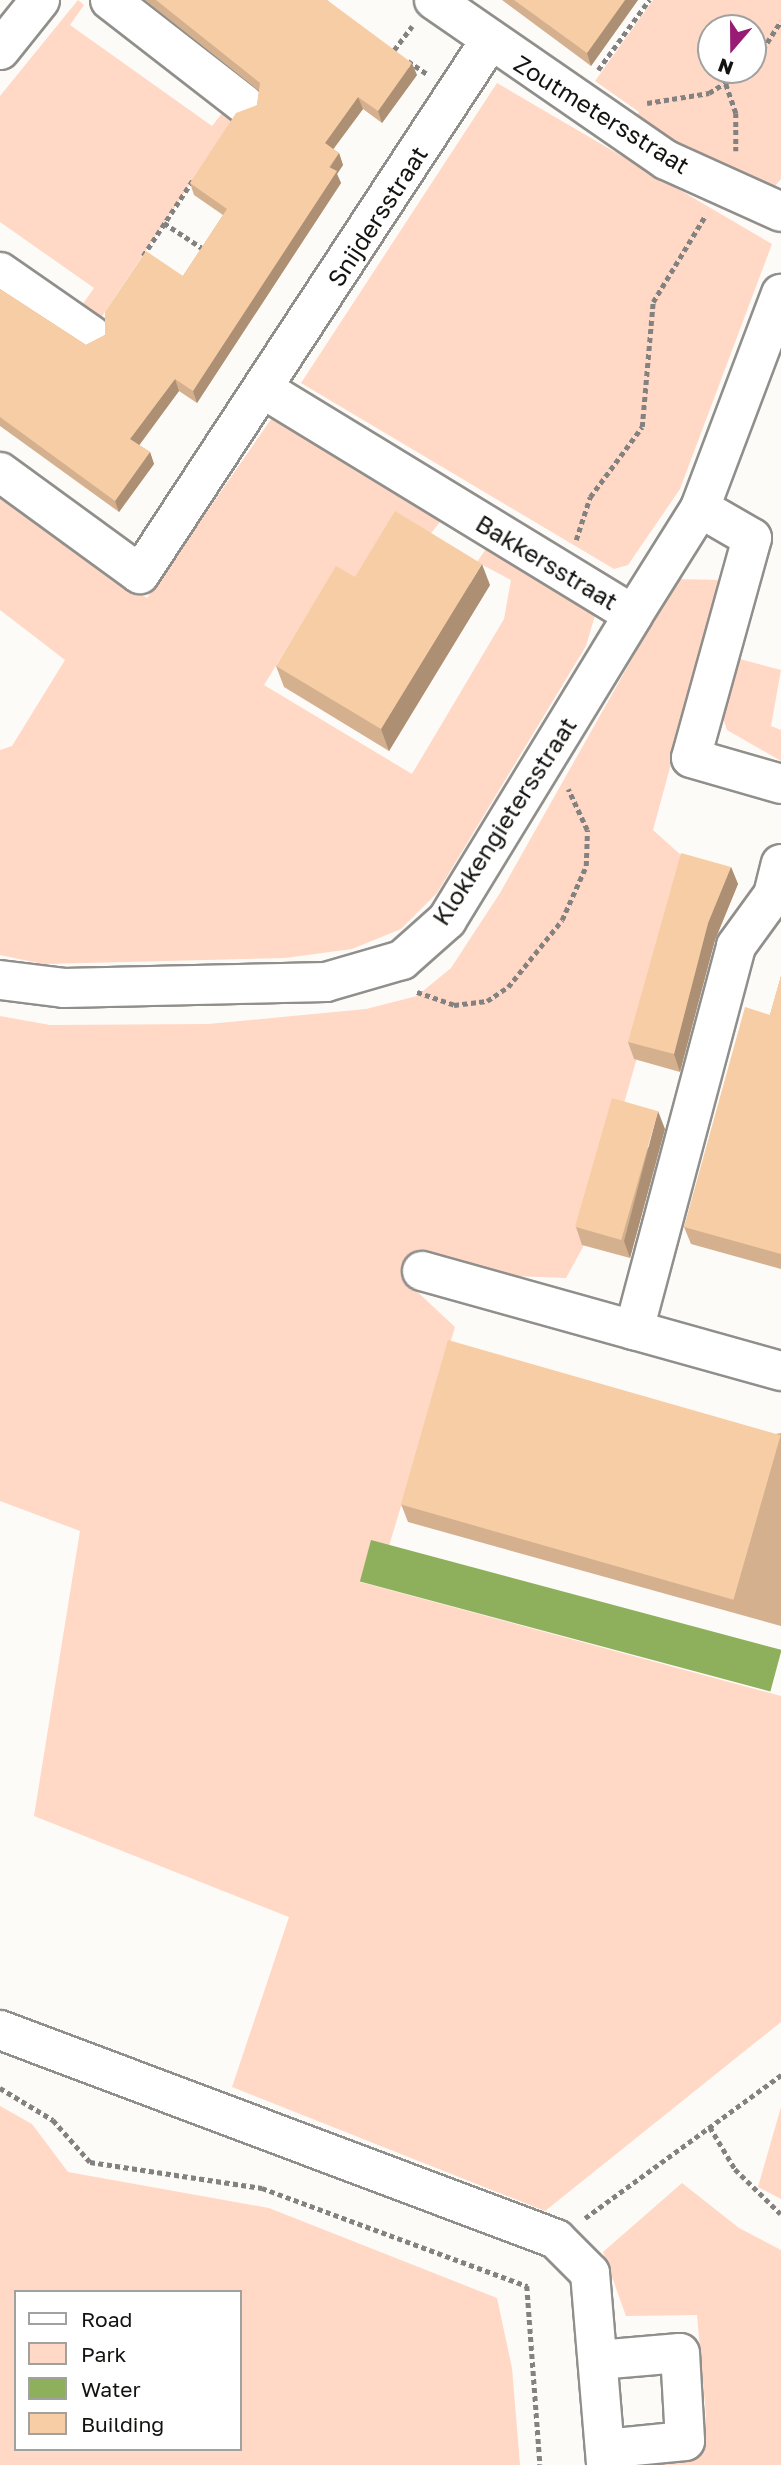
<!DOCTYPE html>
<style>
body{margin:0}
#map{position:relative;width:781px;height:2465px;overflow:hidden;background:#fdfbf8;font-family:"Golos Text",sans-serif}
div>[style]{position:absolute}
.green>*{inset:0;background:#ffd8c6}
.water>*{inset:0;background:#8eb05c;transform-origin:0 0}
.path>*{height:4.5px;margin-top:-2.25px;transform-origin:0;background:repeating-linear-gradient(90deg,#838280 0 5px,transparent 0 8.5px)}
.roads{filter:drop-shadow(2px 0 #908f8b) drop-shadow(-2px 0 #908f8b) drop-shadow(0 2px #908f8b) drop-shadow(0 -2px #908f8b)}
.minor>*{height:38px;margin:-19px;padding:0 19px;transform-origin:19px;border-radius:19px;background:#fff}
.wall>*{inset:0;background:#d4b08e}
.shaded-wall>*{inset:0;background:#ad9074}
.building>*{inset:0;background:#f7cda5;transform-origin:0 0}
span{translate:-50% -50%;white-space:nowrap;text-align:center;line-height:1.15;-webkit-text-stroke:6px #fff;paint-order:stroke}
.street-label{font-size:24px;color:#131311}
.legend{position:absolute;left:14px;top:2290px;width:228px;height:161px;box-sizing:border-box;background:#fff;border:2px solid #a1a1a0;margin:0;padding:9px 12px;list-style:none;font-size:21px;color:#131311}
.legend li{display:flex;align-items:center;gap:14px;height:35px}
.legend b{width:35px;border:2px solid #a1a1a0}
.north{position:absolute;left:697px;top:14px;width:70px;height:70px;box-sizing:border-box;background:#fff;border:2px solid #a1a1a0;border-radius:50%;rotate:200deg;font-size:19px;font-weight:700;line-height:28px;text-align:center;color:#131311}
.north::after{content:'';display:block;margin:auto;width:24px;height:32px;background:#991c74;clip-path:polygon(50% 0,100% 100%,50% 72%,0 100%)}
</style>
<div id="map">
<div class="green">
<i style="clip-path:polygon(78px 0,84px 5px,70px 25px,212px 126px,227px 107px,236px 115px,99px 321px,80px 308px,94px 288px,0 222px,0 96px)"></i>
<i style="clip-path:polygon(evenodd,653px 0,781px 0,781px 179px,770px 192px,632px 123px,639px 112px,595px 81px,653px 0,711px 28px,753px 28px,753px 70px,711px 70px,711px 28px)"></i>
<i style="clip-path:polygon(497px 83px,772px 244px,680px 489px,628px 565px,614px 569px,301px 383px)"></i>
<i style="clip-path:polygon(274px 415px,443px 518px,428px 537px,356px 580px,335px 569px,264px 685px,412px 774px,504px 619px,511px 580px,477px 562px,488px 546px,596px 612px,586px 646px,437px 893px,401px 929px,352px 949px,285px 958px,43px 964px,0 955px,0 750px,12px 746px,65px 660px,0 610px,0 491px,147px 598px)"></i>
<i style="clip-path:polygon(677px 579px,721px 580px,653px 830px,692px 865px,583px 1247px,566px 1278px,513px 1276px,420px 1250px,410px 1285px,455px 1327px,389px 1546px,371px 1541px,360px 1582px,781px 1696px,781px 2022px,545px 2211px,232px 2087px,289px 1917px,34px 1816px,80px 1531px,0 1501px,0 1016px,50px 1025px,208px 1024px,366px 1009px,417px 996px,451px 968px,500px 893px)"></i>
<i style="clip-path:polygon(736px 658px,781px 670px,771px 726px,781px 730px,781px 761px,727px 730px,721px 712px)"></i>
<i style="clip-path:polygon(evenodd,0 2106px,32px 2124px,68px 2172px,269px 2208px,497px 2298px,512px 2368px,520px 2465px,0 2465px,0 2106px,16px 2292px,240px 2292px,240px 2449px,16px 2449px,16px 2292px)"></i>
<i style="clip-path:polygon(781px 2107px,781px 2199px,758px 2187px)"></i>
<i style="clip-path:polygon(682px 2183px,739px 2228px,781px 2250px,781px 2465px,638px 2465px,697px 2434px,706px 2416px,697px 2315px,626px 2316px,603px 2252px)"></i>
</div>
<div class="water">
<i style="left:371px;top:1540px;width:425px;height:43px;rotate:15deg"></i>
</div>
<div class="path">
<i style="left:394px;top:50px;width:30px;rotate:-53deg"></i>
<i style="left:408px;top:61px;width:23px;rotate:34deg"></i>
<i style="left:753px;top:64px;width:51px;rotate:-56.9deg"></i>
<i style="left:598px;top:70px;width:87px;rotate:-53.9deg"></i>
<i style="left:726px;top:84px;width:31px;rotate:71deg"></i>
<i style="left:736px;top:113px;width:38px;rotate:90deg"></i>
<i style="left:647px;top:103px;width:63px;rotate:-9.2deg"></i>
<i style="left:709px;top:93px;width:44px;rotate:-31.9deg"></i>
<i style="left:164px;top:223px;width:49px;rotate:33.4deg"></i>
<i style="left:143px;top:256px;width:90px;rotate:-56.8deg"></i>
<i style="left:576px;top:540px;width:45px;rotate:-72deg"></i>
<i style="left:590px;top:497px;width:87px;rotate:-53.4deg"></i>
<i style="left:642px;top:427px;width:125px;rotate:-85deg"></i>
<i style="left:653px;top:302px;width:100px;rotate:-58.8deg"></i>
<i style="left:417px;top:992px;width:39px;rotate:19deg"></i>
<i style="left:454px;top:1005px;width:33px;rotate:-7deg"></i>
<i style="left:487px;top:1001px;width:25px;rotate:-34deg"></i>
<i style="left:508px;top:987px;width:86px;rotate:-51.1deg"></i>
<i style="left:562px;top:920px;width:59px;rotate:-66deg"></i>
<i style="left:586px;top:866px;width:36px;rotate:-88deg"></i>
<i style="left:587px;top:830px;width:45px;rotate:-114.9deg"></i>
<i style="left:0;top:2088px;width:62px;rotate:31.1deg"></i>
<i style="left:53px;top:2120px;width:56px;rotate:48.6deg"></i>
<i style="left:90px;top:2162px;width:174px;rotate:8.6deg"></i>
<i style="left:262px;top:2188px;width:283px;rotate:20.3deg"></i>
<i style="left:527px;top:2286px;width:179px;rotate:85.8deg"></i>
<i style="left:710px;top:2127px;width:49px;rotate:59.2deg"></i>
<i style="left:735px;top:2169px;width:64px;rotate:44.4deg"></i>
<i style="left:585px;top:2218px;width:243px;rotate:-36.1deg"></i>
</div>
<div class="roads">
<div class="minor">
<i style="left:110px;top:0;width:170px;rotate:37.8deg"></i>
<i style="left:434px;top:0;width:282px;rotate:34.6deg"></i>
<i style="left:666px;top:160px;width:126px;rotate:24.3deg"></i>
<i style="left:0;top:50px;width:64px;rotate:-51.3deg"></i>
<i style="left:0;top:272px;width:111px;rotate:34.7deg"></i>
<i style="left:265px;top:390px;width:431px;rotate:31.4deg"></i>
<i style="left:633px;top:615px;width:126px;rotate:-57.9deg"></i>
<i style="left:700px;top:508px;width:229px;rotate:-69.3deg"></i>
<i style="left:0;top:472px;width:173px;rotate:36.1deg"></i>
<i style="left:140px;top:574px;width:636px;rotate:-56.73deg"></i>
<i style="left:700px;top:508px;width:60px;rotate:30deg"></i>
<i style="left:752px;top:538px;width:228px;rotate:105.5deg"></i>
<i style="left:691px;top:758px;width:94px;rotate:16.1deg"></i>
<i style="left:0;top:980px;width:64px;rotate:7.1deg"></i>
<i style="left:64px;top:988px;width:262px;rotate:-1.3deg"></i>
<i style="left:326px;top:982px;width:79px;rotate:-16.1deg"></i>
<i style="left:402px;top:960px;width:60px;rotate:-41.6deg"></i>
<i style="left:447px;top:920px;width:357px;rotate:-58.6deg"></i>
<i style="left:422px;top:1271px;width:220px;rotate:15.6deg"></i>
<i style="left:634px;top:1330px;width:397px;rotate:-75.1deg"></i>
<i style="left:736px;top:946px;width:63px;rotate:-54deg"></i>
<i style="left:773px;top:895px;width:32px;rotate:-76deg"></i>
<i style="left:634px;top:1330px;width:153px;rotate:15.6deg"></i>
<i style="left:0;top:2030px;width:594px;rotate:20.6deg"></i>
<i style="left:556px;top:2239px;width:48px;rotate:45deg"></i>
<i style="left:590px;top:2273px;width:193px;rotate:85.2deg"></i>
<i style="left:598px;top:2360px;width:82px;rotate:-4.9deg"></i>
<i style="left:680px;top:2353px;width:88px;rotate:86.7deg"></i>
<i style="left:685px;top:2441px;width:80px;rotate:174.3deg"></i>
</div>
</div>
<div class="wall">
<i style="clip-path:polygon(145px 0,327px 0,417px 75px,382px 123px,363px 109px,333px 149px,339px 153px,343px 165px,337px 174px,341px 183px,197px 403px,179px 391px,139px 445px,150px 452px,154px 464px,119px 512px,0 426px,0 289px,86px 345px,105px 335px,183px 276px,223px 215px,194px 195px,190px 183px,257px 105px,259px 91px)"></i>
<i style="clip-path:polygon(502px 0,638px 0,591px 66px)"></i>
<i style="clip-path:polygon(355px 577px,490px 585px,389px 751px,284px 687px,276px 666px)"></i>
<i style="clip-path:polygon(731px 867px,738px 884px,715px 940px,680px 1072px,634px 1059px,628px 1042px)"></i>
<i style="clip-path:polygon(781px 976px,781px 1269px,691px 1244px,684px 1227px,770px 1015px)"></i>
<i style="clip-path:polygon(665px 1129px,630px 1258px,582px 1245px,576px 1227px)"></i>
<i style="clip-path:polygon(781px 1433px,781px 1626px,408px 1522px,401px 1504px)"></i>
</div>
<div class="shaded-wall">
<i style="clip-path:polygon(625px 0,638px 0,591px 66px,587px 53px)"></i>
<i style="clip-path:polygon(412px 63px,417px 75px,382px 123px,378px 111px)"></i>
<i style="clip-path:polygon(358px 97px,363px 109px,329px 155px,325px 143px)"></i>
<i style="clip-path:polygon(339px 153px,343px 165px,337px 174px,341px 183px,197px 403px,193px 391px)"></i>
<i style="clip-path:polygon(175px 379px,179px 391px,135px 451px,130px 439px)"></i>
<i style="clip-path:polygon(150px 452px,154px 464px,119px 512px,115px 501px)"></i>
<i style="clip-path:polygon(482px 564px,490px 585px,389px 751px,381px 729px)"></i>
<i style="clip-path:polygon(731px 867px,738px 884px,715px 940px,680px 1072px,674px 1054px,708px 923px)"></i>
<i style="clip-path:polygon(658px 1111px,665px 1129px,630px 1258px,624px 1241px)"></i>
</div>
<div class="building">
<i style="clip-path:polygon(156px 0,327px 0,412px 63px,378px 111px,358px 97px,325px 143px,339px 153px,329px 167px,337px 171px,193px 391px,175px 379px,130px 439px,150px 452px,115px 501px,0 417px,0 289px,86px 345px,105px 335px,105px 312px,146px 251px,183px 276px,227px 209px,190px 183px,236px 113px,257px 105px,260px 83px)"></i>
<i style="clip-path:polygon(514px 0,625px 0,587px 53px)"></i>
<i style="clip-path:polygon(395px 511px,482px 564px,381px 729px,276px 666px,336px 566px,355px 577px)"></i>
<i style="clip-path:polygon(681px 853px,731px 867px,708px 923px,674px 1054px,628px 1042px)"></i>
<i style="clip-path:polygon(781px 976px,781px 1254px,684px 1227px,745px 1007px,770px 1015px)"></i>
<i style="left:612px;top:1098px;width:48px;height:134px;rotate:16deg"></i>
<i style="left:448px;top:1340px;width:346px;height:171px;rotate:16deg"></i>
</div>
<div class="street-label">
<span style="left:602px;top:114px;rotate:32deg">Zoutmetersstraat</span>
<span style="left:377px;top:216px;rotate:-57deg">Snijdersstraat</span>
<span style="left:547px;top:562px;rotate:31deg">Bakkersstraat</span>
<span style="left:504px;top:821px;rotate:-57deg">Klokkengietersstraat</span>
</div>
<ul class="legend">
<li><b style="height:9px;background:#fff"></b>Road</li>
<li><b style="height:19px;background:#ffd8c6"></b>Park</li>
<li><b style="height:19px;background:#8eb05c"></b>Water</li>
<li><b style="height:19px;background:#f7cda5"></b>Building</li>
</ul>
<div class="north">N</div>
</div>
